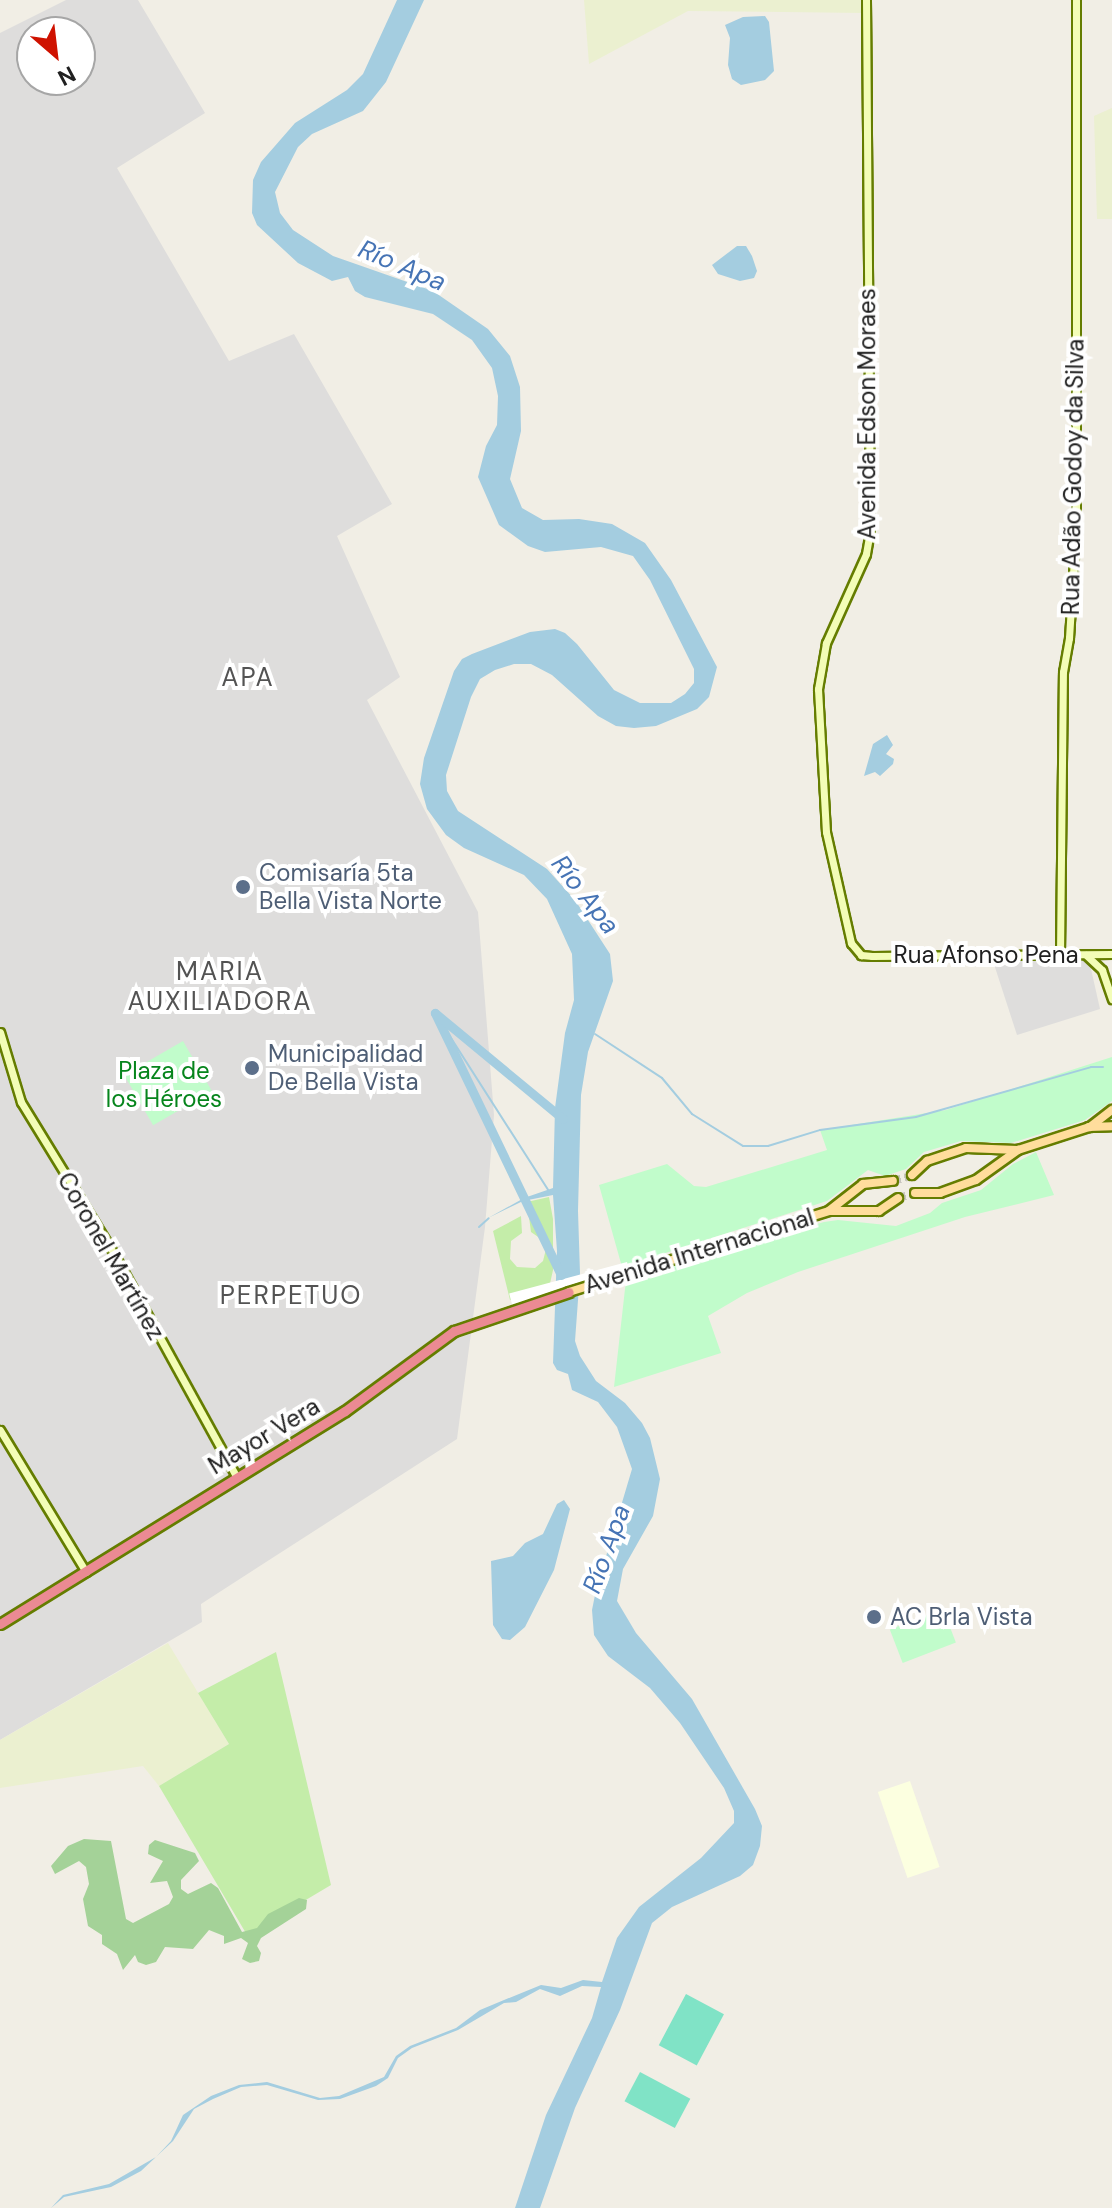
<!DOCTYPE html>
<meta charset="utf-8">
<style>
body{margin:0}
#map{position:relative;width:1112px;height:2208px;overflow:hidden;background:#f1eee5;font-family:"DM Sans",sans-serif}
div>[style]{position:absolute}
.residential>*{inset:0;background:#dedddc}
.education>*{inset:0;background:#fcffe0;transform-origin:0 0}
.farmland>*{inset:0;background:#ebf0d0}
.grass>*{inset:0;background:#c4eda9}
.forest>*{inset:0;background:#a4d298}
.park>*{inset:0;background:#c1fccb;transform-origin:0 0}
.pitch>*{inset:0;background:#80e3c6;transform-origin:0 0}
.water>*{inset:0;background:#a4cde0}
.pier>*{inset:0;background:#fff;transform-origin:0 0}
.stream>*{height:2px;margin:-1px;padding:0 1px;transform-origin:1px;border-radius:1px;background:#a4cde0}
.river>*{height:9px;margin:-4.5px;padding:0 4.5px;transform-origin:4.5px;border-radius:4.5px;background:#a4cde0}
.primary-tunnel>*{height:8px;margin-top:-4px;transform-origin:0;background:repeating-linear-gradient(90deg,#c7c5be 0 8px,transparent 0 12px)}
.roads{filter:drop-shadow(2px 0 #657d00) drop-shadow(-2px 0 #657d00) drop-shadow(0 2px #657d00) drop-shadow(0 -2px #657d00)}
.secondary>*{height:7px;margin:-3.5px;padding:0 3.5px;transform-origin:3.5px;border-radius:3.5px;background:#f3fdb7}
.primary>*{height:8px;margin:-4px;padding:0 4px;transform-origin:4px;border-radius:4px;background:#ffdd9c}
.highway>*{height:9px;margin:-4.5px;padding:0 4.5px;transform-origin:4.5px;border-radius:4.5px;background:#eb8a93}
.dots>*{width:22px;height:22px;translate:-50% -50%;box-sizing:border-box;border:4px solid #fff;border-radius:50%}
span{translate:-50% -50%;white-space:nowrap;text-align:center;line-height:1.15;-webkit-text-stroke:8px #fff;paint-order:stroke}
.street-label{font-size:24px;color:#202020}
.service-label{font-size:24px;color:#4e5e75}
.left{translate:0 -50%;text-align:left}
.park-label{font-size:24px;color:#06851c}
.water-label{font-size:26px;color:#4674b5;font-style:italic}
.neighbourhood-label{font-size:26px;color:#535353;letter-spacing:2px}
.north{position:absolute;left:16px;top:16px;width:80px;height:80px;box-sizing:border-box;background:#fff;border:2px solid #a6a6a6;border-radius:50%;rotate:152deg;font-size:22px;font-weight:700;line-height:32px;text-align:center;color:#202020}
.north::after{content:'';display:block;margin:auto;width:28px;height:36px;background:#cf1200;clip-path:polygon(50% 0,100% 100%,50% 72%,0 100%)}
</style>
<div id="map">
<div class="residential">
<i style="clip-path:polygon(evenodd,66px 0,138px 0,205px 113px,117px 168px,229px 361px,294px 334px,392px 504px,337px 536px,400px 677px,367px 700px,478px 912px,494px 1115px,485px 1227px,457px 1439px,201px 1604px,202px 1622px,0 1740px,0 33px,66px 0,32px 32px,80px 32px,80px 80px,32px 80px,32px 32px)"></i>
<i style="clip-path:polygon(992px 958px,1089px 960px,1100px 1009px,1017px 1035px)"></i>
</div>
<div class="education">
<i style="left:910px;top:1781px;width:91px;height:34px;rotate:71deg"></i>
</div>
<div class="farmland">
<i style="clip-path:polygon(584px 0,865px 0,865px 13px,688px 11px,589px 64px)"></i>
<i style="clip-path:polygon(1112px 108px,1112px 219px,1097px 219px,1094px 116px)"></i>
<i style="clip-path:polygon(168px 1643px,229px 1744px,159px 1786px,143px 1766px,0 1788px,0 1740px)"></i>
</div>
<div class="grass">
<i style="clip-path:polygon(549px 1197px,553px 1219px,553px 1270px,549px 1288px,510px 1300px,493px 1231px,521px 1216px,522px 1233px,511px 1241px,510px 1259px,517px 1267px,535px 1268px,543px 1261px,546px 1249px,541px 1239px,531px 1232px,527px 1202px)"></i>
<i style="clip-path:polygon(276px 1652px,331px 1885px,247px 1935px,159px 1786px,229px 1744px,198px 1693px)"></i>
</div>
<div class="forest">
<i style="clip-path:polygon(84px 1839px,111px 1841px,126px 1919px,133px 1923px,169px 1904px,173px 1897px,167px 1881px,150px 1883px,163px 1861px,148px 1854px,149px 1845px,155px 1840px,195px 1853px,199px 1861px,181px 1880px,181px 1889px,188px 1894px,211px 1883px,218px 1888px,242px 1932px,257px 1928px,268px 1914px,299px 1898px,307px 1900px,306px 1909px,261px 1938px,257px 1946px,261px 1953px,259px 1961px,250px 1963px,242px 1959px,248px 1943px,241px 1938px,224px 1944px,224px 1936px,209px 1930px,193px 1949px,165px 1947px,156px 1962px,146px 1965px,138px 1962px,135px 1955px,123px 1970px,117px 1954px,102px 1944px,102px 1935px,88px 1926px,83px 1899px,89px 1884px,86px 1867px,79px 1861px,55px 1874px,51px 1866px,68px 1846px)"></i>
</div>
<div class="park">
<i style="left:183px;top:1041px;width:58px;height:68px;rotate:60deg"></i>
<i style="clip-path:polygon(1112px 1057px,1112px 1101px,1085px 1120px,1011px 1143px,961px 1141px,924px 1152px,906px 1169px,885px 1176px,868px 1170px,827px 1201px,622px 1267px,599px 1185px,667px 1164px,694px 1186px,706px 1187px,827px 1150px,820px 1130px,946px 1110px)"></i>
<i style="clip-path:polygon(1036px 1152px,1054px 1195px,965px 1217px,798px 1272px,747px 1293px,708px 1316px,721px 1353px,614px 1387px,626px 1280px,824px 1222px,838px 1220px,896px 1226px,930px 1213px,942px 1203px,981px 1190px,1013px 1164px)"></i>
<i style="left:943px;top:1609px;width:36px;height:57px;rotate:69deg"></i>
</div>
<div class="pitch">
<i style="left:686px;top:1994px;width:43px;height:58px;rotate:28deg"></i>
<i style="left:640px;top:2072px;width:57px;height:33px;rotate:28deg"></i>
</div>
<div class="water">
<i style="clip-path:polygon(397px 0,424px 0,386px 82px,363px 111px,312px 134px,298px 147px,275px 192px,280px 213px,293px 230px,333px 256px,433px 291px,488px 329px,510px 356px,520px 387px,521px 431px,510px 479px,522px 508px,543px 520px,579px 519px,612px 524px,645px 543px,671px 580px,717px 667px,709px 697px,697px 709px,656px 726px,634px 728px,616px 726px,598px 716px,552px 675px,531px 664px,514px 664px,495px 670px,480px 679px,471px 697px,446px 775px,447px 791px,458px 811px,547px 869px,575px 900px,610px 954px,613px 981px,588px 1052px,581px 1095px,578px 1211px,580px 1273px,575px 1341px,580px 1356px,596px 1381px,625px 1403px,642px 1423px,650px 1438px,660px 1479px,653px 1516px,623px 1569px,617px 1601px,636px 1633px,692px 1699px,755px 1809px,762px 1826px,760px 1846px,753px 1865px,740px 1876px,672px 1907px,652px 1923px,620px 2010px,575px 2108px,540px 2208px,515px 2208px,546px 2115px,592px 2018px,601px 1987px,582px 1986px,560px 1996px,540px 1989px,516px 2002px,504px 2003px,458px 2030px,412px 2048px,398px 2058px,388px 2078px,376px 2086px,340px 2099px,318px 2100px,267px 2085px,241px 2087px,213px 2099px,194px 2109px,173px 2141px,141px 2171px,111px 2187px,64px 2197px,51px 2208px,63px 2195px,109px 2184px,156px 2157px,171px 2141px,183px 2115px,211px 2096px,239px 2085px,267px 2082px,320px 2098px,339px 2096px,384px 2077px,396px 2056px,410px 2046px,456px 2028px,480px 2010px,504px 2000px,541px 1985px,561px 1988px,583px 1980px,602px 1982px,617px 1938px,639px 1907px,701px 1858px,734px 1823px,734px 1811px,724px 1788px,680px 1723px,650px 1688px,608px 1656px,594px 1635px,592px 1610px,596px 1590px,632px 1469px,617px 1427px,598px 1402px,572px 1390px,568px 1374px,557px 1370px,553px 1363px,557px 1251px,553px 1195px,523px 1201px,488px 1218px,524px 1198px,553px 1188px,555px 1108px,565px 1033px,574px 1000px,572px 954px,547px 899px,524px 875px,464px 848px,446px 835px,427px 809px,420px 784px,424px 758px,454px 671px,462px 659px,472px 654px,530px 632px,555px 629px,565px 633px,577px 644px,614px 690px,640px 703px,671px 703px,685px 694px,694px 683px,694px 669px,650px 580px,633px 556px,601px 547px,545px 552px,528px 546px,499px 525px,478px 477px,486px 446px,497px 425px,498px 396px,492px 368px,472px 340px,433px 314px,365px 297px,355px 291px,348px 277px,332px 281px,298px 263px,257px 225px,252px 213px,253px 180px,261px 162px,295px 123px,347px 90px,363px 74px)"></i>
<i style="clip-path:polygon(765px 16px,769px 22px,774px 71px,765px 80px,741px 85px,732px 79px,728px 65px,730px 38px,725px 25px,743px 17px)"></i>
<i style="clip-path:polygon(737px 246px,746px 246px,752px 256px,757px 271px,754px 278px,740px 281px,718px 274px,712px 265px)"></i>
<i style="clip-path:polygon(887px 735px,893px 745px,886px 754px,894px 759px,893px 764px,880px 776px,875px 772px,864px 776px,873px 744px)"></i>
<i style="clip-path:polygon(564px 1500px,570px 1509px,554px 1570px,525px 1627px,510px 1640px,502px 1639px,493px 1625px,491px 1561px,513px 1556px,525px 1543px,543px 1534px,557px 1504px)"></i>
</div>
<div class="pier">
<i style="left:627px;top:1262px;width:16px;height:122px;rotate:75deg"></i>
</div>
<div class="stream">
<i style="left:435px;top:1013px;width:211px;rotate:57.4deg"></i>
<i style="left:595px;top:1034px;width:80px;rotate:33.3deg"></i>
<i style="left:662px;top:1078px;width:47px;rotate:50.2deg"></i>
<i style="left:692px;top:1114px;width:60px;rotate:32.1deg"></i>
<i style="left:743px;top:1146px;width:25px"></i>
<i style="left:768px;top:1146px;width:54px;rotate:-17.1deg"></i>
<i style="left:820px;top:1130px;width:97px;rotate:-7.7deg"></i>
<i style="left:916px;top:1117px;width:182px;rotate:-15.9deg"></i>
<i style="left:1091px;top:1067px;width:12px"></i>
<i style="left:479px;top:1227px;width:13px;rotate:-42deg"></i>
</div>
<div class="river">
<i style="left:561px;top:1275px;width:291px;rotate:-115.7deg"></i>
<i style="left:435px;top:1013px;width:166px;rotate:39.6deg"></i>
</div>
<div class="primary-tunnel">
<i style="left:893px;top:1181px;width:18px;rotate:-16deg"></i>
<i style="left:898px;top:1198px;width:18px;rotate:-16deg"></i>
</div>
<div class="roads">
<div class="secondary">
<i style="left:866px;top:0;width:531px;rotate:89.57deg"></i>
<i style="left:870px;top:531px;width:23px;rotate:100deg"></i>
<i style="left:866px;top:554px;width:98px;rotate:114.2deg"></i>
<i style="left:826px;top:643px;width:47px;rotate:99.9deg"></i>
<i style="left:818px;top:689px;width:143px;rotate:86.8deg"></i>
<i style="left:826px;top:832px;width:114px;rotate:77.3deg"></i>
<i style="left:851px;top:943px;width:16px;rotate:50deg"></i>
<i style="left:861px;top:955px;width:11px;rotate:5deg"></i>
<i style="left:872px;top:956px;width:240px;rotate:-0.5deg"></i>
<i style="left:1060px;top:954px;width:282px;rotate:-89.4deg"></i>
<i style="left:1063px;top:672px;width:35px;rotate:-80deg"></i>
<i style="left:1069px;top:638px;width:112px;rotate:-86.4deg"></i>
<i style="left:1076px;top:526px;width:526px;rotate:-90deg"></i>
<i style="left:1086px;top:955px;width:22px;rotate:43deg"></i>
<i style="left:1102px;top:970px;width:31px;rotate:71deg"></i>
<i style="left:0;top:1032px;width:73px;rotate:73.3deg"></i>
<i style="left:21px;top:1102px;width:178px;rotate:58.5deg"></i>
<i style="left:114px;top:1254px;width:253px;rotate:61.2deg"></i>
<i style="left:0;top:1430px;width:166px;rotate:58.8deg"></i>
</div>
<div class="primary">
<i style="left:1090px;top:1127px;width:28px;rotate:-38deg"></i>
<i style="left:912px;top:1175px;width:21px;rotate:-43deg"></i>
<i style="left:927px;top:1161px;width:41px;rotate:-18.4deg"></i>
<i style="left:966px;top:1148px;width:51px;rotate:2.2deg"></i>
<i style="left:915px;top:1193px;width:25px"></i>
<i style="left:940px;top:1193px;width:38px;rotate:-20deg"></i>
<i style="left:976px;top:1180px;width:52px;rotate:-35.5deg"></i>
<i style="left:1018px;top:1150px;width:75px;rotate:-17.9deg"></i>
<i style="left:1089px;top:1127px;width:23px;rotate:-2deg"></i>
<i style="left:830px;top:1210px;width:42px;rotate:-38.2deg"></i>
<i style="left:863px;top:1184px;width:30px;rotate:-6deg"></i>
<i style="left:569px;top:1292px;width:272px;rotate:-17.3deg"></i>
<i style="left:829px;top:1211px;width:50px"></i>
<i style="left:879px;top:1211px;width:23px;rotate:-34deg"></i>
</div>
<div class="highway">
<i style="left:0;top:1624px;width:405px;rotate:-31.7deg"></i>
<i style="left:345px;top:1411px;width:135px;rotate:-36.3deg"></i>
<i style="left:454px;top:1331px;width:121px;rotate:-18.7deg"></i>
</div>
</div>
<div class="dots">
<i style="left:243px;top:887px;background:#5c6f8a"></i>
<i style="left:252px;top:1068px;background:#5c6f8a"></i>
<i style="left:874px;top:1617px;background:#5c6f8a"></i>
</div>
<div class="street-label">
<span style="left:867px;top:414px;rotate:-90deg">Avenida Edson Moraes</span>
<span style="left:1073px;top:477px;rotate:-89deg">Rua Adão Godoy da Silva</span>
<span style="left:986px;top:955px">Rua Afonso Pena</span>
<span style="left:699px;top:1251px;rotate:-17deg">Avenida Internacional</span>
<span style="left:111px;top:1256px;rotate:60deg">Coronel Martínez</span>
<span style="left:264px;top:1436px;rotate:-31deg">Mayor Vera</span>
</div>
<div class="service-label">
<span class="left" style="left:259px;top:887px">Comisaría 5ta<br>Bella Vista Norte</span>
<span class="left" style="left:268px;top:1068px">Municipalidad<br>De Bella Vista</span>
<span class="left" style="left:890px;top:1617px">AC Brla Vista</span>
</div>
<div class="park-label">
<span style="left:164px;top:1085px">Plaza de<br>los Héroes</span>
</div>
<div class="water-label">
<span style="left:402px;top:266px;rotate:23deg">Río Apa</span>
<span style="left:585px;top:895px;rotate:52deg">Río Apa</span>
<span style="left:607px;top:1549px;rotate:-70deg">Río Apa</span>
</div>
<div class="neighbourhood-label">
<span style="left:248px;top:678px">APA</span>
<span style="left:220px;top:987px">MARIA<br>AUXILIADORA</span>
<span style="left:291px;top:1296px">PERPETUO</span>
</div>
<div class="north">N</div>
</div>
